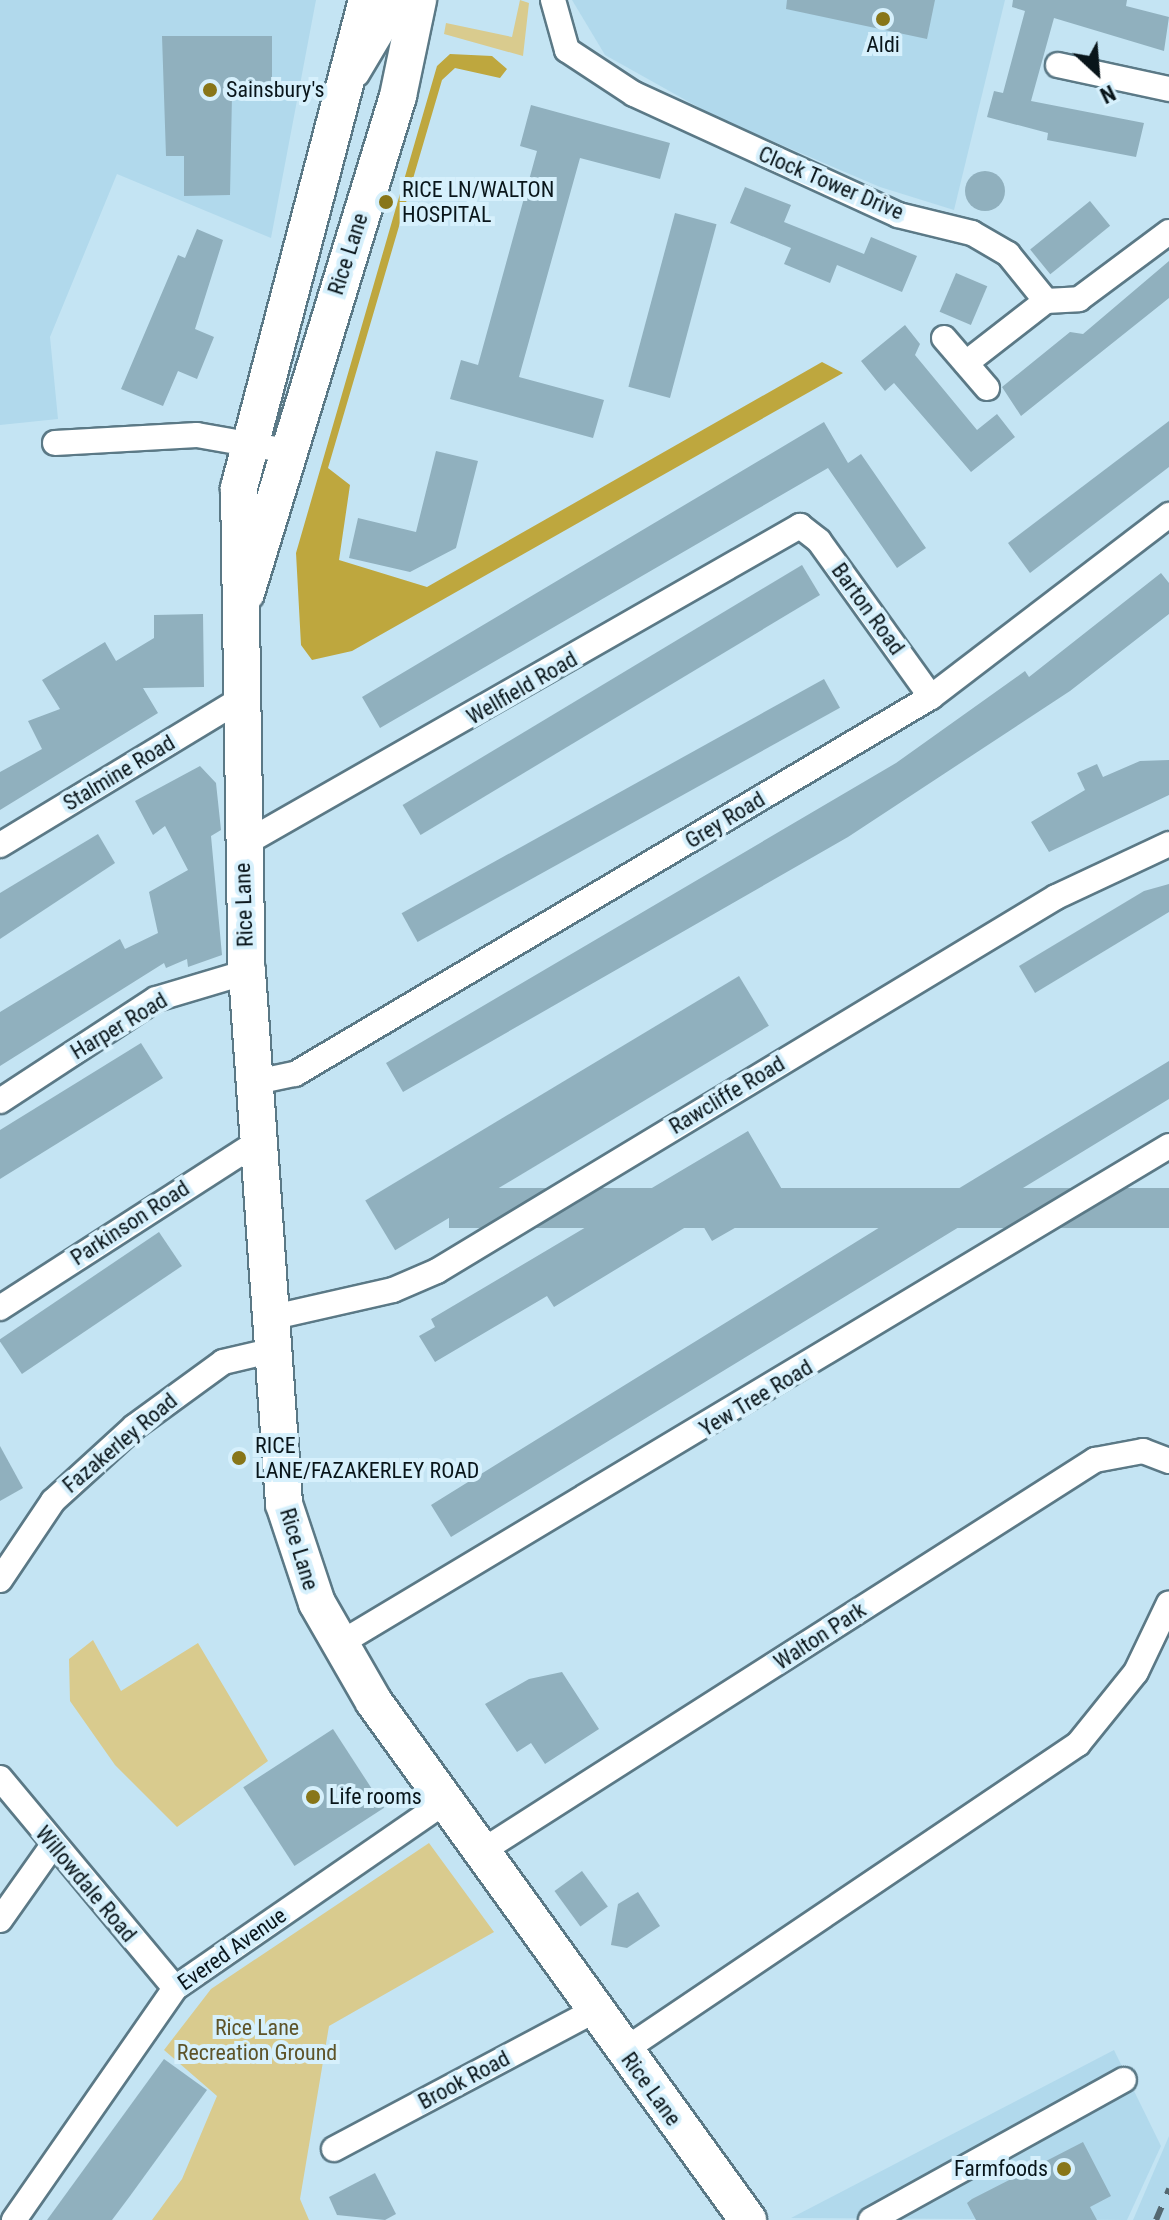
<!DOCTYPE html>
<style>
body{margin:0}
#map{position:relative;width:1169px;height:2220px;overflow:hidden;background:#c4e4f3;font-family:"Roboto Condensed",sans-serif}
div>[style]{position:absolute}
.built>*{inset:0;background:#b1d9ec}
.green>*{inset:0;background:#d9cb8e}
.forest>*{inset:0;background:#bea73e}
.building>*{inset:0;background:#90b0be;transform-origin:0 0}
.round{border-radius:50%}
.roads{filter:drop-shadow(2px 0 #5b7986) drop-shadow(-2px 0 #5b7986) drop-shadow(0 2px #5b7986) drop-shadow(0 -2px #5b7986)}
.minor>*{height:24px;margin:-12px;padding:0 12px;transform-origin:12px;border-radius:12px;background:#fff}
.highway>*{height:36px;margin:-18px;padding:0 18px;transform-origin:18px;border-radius:18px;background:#fff}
.rail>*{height:6px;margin-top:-3px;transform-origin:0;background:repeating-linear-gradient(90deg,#546871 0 14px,transparent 0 28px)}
.dots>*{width:22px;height:22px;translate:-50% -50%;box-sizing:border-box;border:4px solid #d6f0fc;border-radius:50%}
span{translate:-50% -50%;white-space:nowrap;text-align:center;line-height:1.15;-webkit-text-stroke:8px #d6f0fc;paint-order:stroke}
.poi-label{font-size:22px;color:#09151a}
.left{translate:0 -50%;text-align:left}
.right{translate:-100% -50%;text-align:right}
.street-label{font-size:22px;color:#09151a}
.park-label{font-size:22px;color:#5e5429}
.north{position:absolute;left:1057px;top:32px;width:80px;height:80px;-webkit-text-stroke:6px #d6f0fc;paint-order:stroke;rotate:154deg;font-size:22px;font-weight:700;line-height:32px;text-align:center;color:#09151a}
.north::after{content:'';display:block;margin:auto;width:28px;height:36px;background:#09151a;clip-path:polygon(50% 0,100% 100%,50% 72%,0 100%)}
</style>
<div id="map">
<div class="built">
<i style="clip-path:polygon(0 0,316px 0,271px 238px,117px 174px,50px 337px,58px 419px,0 425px)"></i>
<i style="clip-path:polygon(572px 0,1005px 0,954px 210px,880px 187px,714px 116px,605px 55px)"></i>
<i style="clip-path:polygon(1114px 2050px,1161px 2146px,1127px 2220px,791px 2218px)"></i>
<i style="clip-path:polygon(1169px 2136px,1169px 2220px,1133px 2220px)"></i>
</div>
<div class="green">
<i style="clip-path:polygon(520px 0,529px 3px,523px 56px,444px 34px,446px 23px,512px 37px)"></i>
<i style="clip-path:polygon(93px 1640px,121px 1691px,198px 1643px,268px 1761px,177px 1827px,115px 1765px,70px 1701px,69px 1659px)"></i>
<i style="clip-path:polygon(429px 1843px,494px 1932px,329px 2026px,300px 2199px,309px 2220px,152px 2220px,182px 2179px,217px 2096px,164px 2050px,211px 1989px)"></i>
</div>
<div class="forest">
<i style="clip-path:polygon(450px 54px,492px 56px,507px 69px,500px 78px,455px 68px,442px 80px,328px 468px,350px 485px,339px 560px,427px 587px,822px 362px,843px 373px,352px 651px,312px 660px,301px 645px,296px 553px,437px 66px)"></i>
</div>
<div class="building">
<i style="clip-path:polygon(787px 0,935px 0,927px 39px,786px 9px)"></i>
<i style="clip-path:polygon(1013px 0,1127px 0,1126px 6px,1169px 17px,1164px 51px,1054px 18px,1031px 101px,1144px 123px,1136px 157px,1047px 140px,1048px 133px,987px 117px,994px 91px,1003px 93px,1025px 11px,1012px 7px)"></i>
<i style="clip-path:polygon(162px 36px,272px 36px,272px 95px,232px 95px,230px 195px,184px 196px,184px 156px,166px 156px)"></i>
<i style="clip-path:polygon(531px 105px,670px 143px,660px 179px,580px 158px,519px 377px,604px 400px,593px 438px,450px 399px,461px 360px,478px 365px,537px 151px,520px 146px)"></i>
<i class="round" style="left:965px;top:171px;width:40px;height:40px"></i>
<i style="clip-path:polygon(745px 187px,791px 205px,784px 222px,864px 254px,871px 237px,917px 256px,902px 292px,837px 265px,830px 283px,784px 264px,791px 248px,730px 223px)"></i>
<i style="left:1090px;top:201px;width:32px;height:77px;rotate:51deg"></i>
<i style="left:675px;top:213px;width:43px;height:180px;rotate:15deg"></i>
<i style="clip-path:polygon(197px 229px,223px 240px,195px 329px,214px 337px,197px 379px,178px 371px,163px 406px,121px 389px,178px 255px,185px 258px)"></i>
<i style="clip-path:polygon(1169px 261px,1169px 298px,1021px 416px,1002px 387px,1070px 332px,1083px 334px)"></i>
<i style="left:956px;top:273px;width:34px;height:42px;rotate:23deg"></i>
<i style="clip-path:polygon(905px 325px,920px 344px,915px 355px,977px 430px,997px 414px,1015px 437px,971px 472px,894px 383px,885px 391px,861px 361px)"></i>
<i style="clip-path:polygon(1169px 421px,1169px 467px,1030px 573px,1008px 543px)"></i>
<i style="clip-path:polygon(824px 422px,848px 463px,861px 454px,926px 548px,897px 568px,828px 468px,380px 728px,362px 697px)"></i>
<i style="clip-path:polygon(436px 451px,478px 461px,456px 548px,410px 572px,349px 558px,358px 518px,416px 532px)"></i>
<i style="left:802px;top:565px;width:35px;height:466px;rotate:59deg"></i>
<i style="clip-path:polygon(1161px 573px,1169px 583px,1169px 614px,1070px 691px,848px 837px,403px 1092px,386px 1063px,896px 763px,1025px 671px,1029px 677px)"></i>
<i style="clip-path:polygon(203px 614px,204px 687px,143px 688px,158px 713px,0 810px,0 772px,42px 749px,28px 721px,60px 709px,42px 680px,105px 642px,116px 661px,154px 638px,154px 615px)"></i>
<i style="left:824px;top:679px;width:33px;height:483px;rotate:61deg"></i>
<i style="clip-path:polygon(1169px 760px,1169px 795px,1049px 852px,1031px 822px,1085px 790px,1077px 773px,1097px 764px,1103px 777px,1140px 761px)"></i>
<i style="clip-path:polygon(200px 766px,216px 783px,221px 830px,211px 836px,222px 955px,188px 967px,187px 959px,166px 968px,164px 963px,0 1066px,0 1012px,120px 939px,125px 949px,158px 933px,149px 892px,188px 870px,165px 826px,153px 835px,135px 801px)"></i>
<i style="clip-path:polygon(98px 834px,115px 863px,0 939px,0 893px)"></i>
<i style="clip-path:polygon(1169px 884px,1169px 912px,1035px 993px,1019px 966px,1144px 891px)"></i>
<i style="left:739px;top:976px;width:58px;height:436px;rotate:59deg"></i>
<i style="clip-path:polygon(141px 1043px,163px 1078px,0 1179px,0 1130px)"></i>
<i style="clip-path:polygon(1169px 1061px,1169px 1099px,451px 1537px,431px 1505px,906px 1211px,910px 1218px)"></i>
<i style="clip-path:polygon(748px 1131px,787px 1198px,712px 1241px,699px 1219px,554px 1307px,547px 1296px,435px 1362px,419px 1336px,435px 1327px,431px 1319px)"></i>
<i style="left:1169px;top:1188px;width:40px;height:720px;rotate:90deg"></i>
<i style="left:159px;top:1232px;width:41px;height:193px;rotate:56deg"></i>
<i style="clip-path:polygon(0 1446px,23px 1488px,0 1501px)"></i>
<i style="clip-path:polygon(562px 1672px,599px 1729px,545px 1764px,531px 1743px,517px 1752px,485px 1704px,529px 1679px)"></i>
<i style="left:333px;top:1729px;width:94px;height:107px;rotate:57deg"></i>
<i style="left:582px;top:1871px;width:44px;height:34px;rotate:54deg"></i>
<i style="clip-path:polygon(638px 1892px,660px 1926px,627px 1948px,611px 1945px,618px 1904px)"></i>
<i style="clip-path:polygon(164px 2059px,207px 2090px,130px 2196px,112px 2220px,47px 2220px)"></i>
<i style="clip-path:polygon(1083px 2142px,1111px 2196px,1090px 2207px,1097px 2220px,976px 2220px,967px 2203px,972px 2199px)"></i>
<i style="clip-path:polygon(375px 2173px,396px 2214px,385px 2220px,337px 2215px,329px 2197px)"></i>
</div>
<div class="roads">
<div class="minor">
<i style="left:553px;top:0;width:52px;rotate:74.4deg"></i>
<i style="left:567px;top:50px;width:80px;rotate:33.3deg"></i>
<i style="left:634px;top:94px;width:290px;rotate:24.6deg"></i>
<i style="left:898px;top:215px;width:76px;rotate:13.7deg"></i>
<i style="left:972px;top:233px;width:42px;rotate:30.3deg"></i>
<i style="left:1008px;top:254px;width:60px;rotate:51deg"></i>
<i style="left:1046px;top:301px;width:33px;rotate:-3deg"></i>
<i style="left:1079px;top:299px;width:112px;rotate:-36.7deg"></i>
<i style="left:1058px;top:65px;width:114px;rotate:12.2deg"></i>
<i style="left:357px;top:74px;width:55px;rotate:-59.2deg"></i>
<i style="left:385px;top:27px;width:27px;rotate:-80deg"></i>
<i style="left:944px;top:338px;width:66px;rotate:49.3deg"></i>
<i style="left:966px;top:363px;width:101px;rotate:-37.8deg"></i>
<i style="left:55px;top:443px;width:142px;rotate:-3.2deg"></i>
<i style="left:197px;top:435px;width:92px;rotate:10deg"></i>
<i style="left:0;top:845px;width:278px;rotate:-31.2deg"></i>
<i style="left:242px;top:845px;width:643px;rotate:-29.76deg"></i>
<i style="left:800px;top:526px;width:24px;rotate:38deg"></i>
<i style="left:819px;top:541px;width:192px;rotate:54.3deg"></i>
<i style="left:256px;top:1082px;width:40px;rotate:-12deg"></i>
<i style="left:295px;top:1074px;width:739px;rotate:-30.66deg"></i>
<i style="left:931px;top:697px;width:300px;rotate:-37.4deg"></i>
<i style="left:0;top:1101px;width:186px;rotate:-33.2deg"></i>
<i style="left:156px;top:999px;width:95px;rotate:-16.5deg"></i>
<i style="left:0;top:1308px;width:310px;rotate:-32.8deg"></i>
<i style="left:274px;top:1317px;width:122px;rotate:-12.8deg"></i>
<i style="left:393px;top:1290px;width:48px;rotate:-23.4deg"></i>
<i style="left:437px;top:1271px;width:723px;rotate:-31.14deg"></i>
<i style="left:1056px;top:897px;width:125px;rotate:-25.1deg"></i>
<i style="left:0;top:1580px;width:95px;rotate:-56.1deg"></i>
<i style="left:53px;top:1501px;width:110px;rotate:-42.4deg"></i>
<i style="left:134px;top:1427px;width:110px;rotate:-36.1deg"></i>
<i style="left:223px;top:1362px;width:52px;rotate:-13.2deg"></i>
<i style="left:339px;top:1644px;width:968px;rotate:-30.96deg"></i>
<i style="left:0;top:1778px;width:273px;rotate:50.2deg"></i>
<i style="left:479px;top:1853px;width:731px;rotate:-32.54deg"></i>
<i style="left:1095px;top:1460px;width:49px;rotate:-10.6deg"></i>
<i style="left:1143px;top:1451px;width:28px;rotate:21deg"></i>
<i style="left:0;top:1920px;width:92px;rotate:-54.8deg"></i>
<i style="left:623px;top:2051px;width:549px;rotate:-34.01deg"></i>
<i style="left:1078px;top:1744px;width:92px;rotate:-51.1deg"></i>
<i style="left:1136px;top:1672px;width:76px;rotate:-64.4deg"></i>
<i style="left:334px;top:2149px;width:294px;rotate:-28deg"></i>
<i style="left:14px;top:2220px;width:282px;rotate:-55.2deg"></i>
<i style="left:175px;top:1988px;width:326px;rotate:-34.6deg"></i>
<i style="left:871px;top:2220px;width:289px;rotate:-29deg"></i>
</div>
<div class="highway">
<i style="left:367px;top:0;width:505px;rotate:104.7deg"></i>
<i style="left:239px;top:488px;width:484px;rotate:89.1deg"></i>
<i style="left:247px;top:972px;width:533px;rotate:86.02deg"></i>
<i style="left:284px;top:1504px;width:104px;rotate:71.6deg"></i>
<i style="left:317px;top:1603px;width:114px;rotate:60.1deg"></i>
<i style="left:374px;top:1702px;width:639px;rotate:54.17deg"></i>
<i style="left:246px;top:593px;width:520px;rotate:-72.99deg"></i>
<i style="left:398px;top:96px;width:98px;rotate:-78.2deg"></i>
</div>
</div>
<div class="rail">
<i style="left:1156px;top:2220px;width:34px;rotate:-67deg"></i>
</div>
<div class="dots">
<i style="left:883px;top:19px;background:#887619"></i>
<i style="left:210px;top:90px;background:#887619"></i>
<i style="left:386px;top:202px;background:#887619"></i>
<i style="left:239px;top:1458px;background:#887619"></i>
<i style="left:313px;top:1797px;background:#887619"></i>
<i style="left:1064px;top:2169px;background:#887619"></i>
</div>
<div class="poi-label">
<span style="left:883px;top:45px">Aldi</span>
<span class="left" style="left:226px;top:90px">Sainsbury's</span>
<span class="left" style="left:402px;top:202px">RICE LN/WALTON<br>HOSPITAL</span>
<span class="left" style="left:255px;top:1458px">RICE<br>LANE/FAZAKERLEY ROAD</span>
<span class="left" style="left:329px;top:1797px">Life rooms</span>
<span class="right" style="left:1048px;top:2169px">Farmfoods</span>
</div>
<div class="street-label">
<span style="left:831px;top:183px;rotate:23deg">Clock Tower Drive</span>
<span style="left:348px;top:254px;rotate:-72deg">Rice Lane</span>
<span style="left:868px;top:609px;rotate:54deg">Barton Road</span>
<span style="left:522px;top:688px;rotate:-30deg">Wellfield Road</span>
<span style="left:119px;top:773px;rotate:-31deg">Stalmine Road</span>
<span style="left:725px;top:820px;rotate:-31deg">Grey Road</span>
<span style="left:244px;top:905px;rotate:-92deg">Rice Lane</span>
<span style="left:119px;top:1026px;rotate:-31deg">Harper Road</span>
<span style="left:727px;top:1095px;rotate:-31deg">Rawcliffe Road</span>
<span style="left:130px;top:1223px;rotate:-33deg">Parkinson Road</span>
<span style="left:756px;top:1398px;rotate:-31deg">Yew Tree Road</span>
<span style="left:120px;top:1443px;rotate:-40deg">Fazakerley Road</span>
<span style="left:299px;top:1549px;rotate:73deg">Rice Lane</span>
<span style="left:820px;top:1636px;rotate:-33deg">Walton Park</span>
<span style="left:86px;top:1884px;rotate:50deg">Willowdale Road</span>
<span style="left:232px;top:1949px;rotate:-35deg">Evered Avenue</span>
<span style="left:464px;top:2080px;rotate:-28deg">Brook Road</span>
<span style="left:651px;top:2089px;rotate:54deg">Rice Lane</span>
</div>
<div class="park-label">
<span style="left:257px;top:2040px">Rice Lane<br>Recreation Ground</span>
</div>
<div class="north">N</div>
</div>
